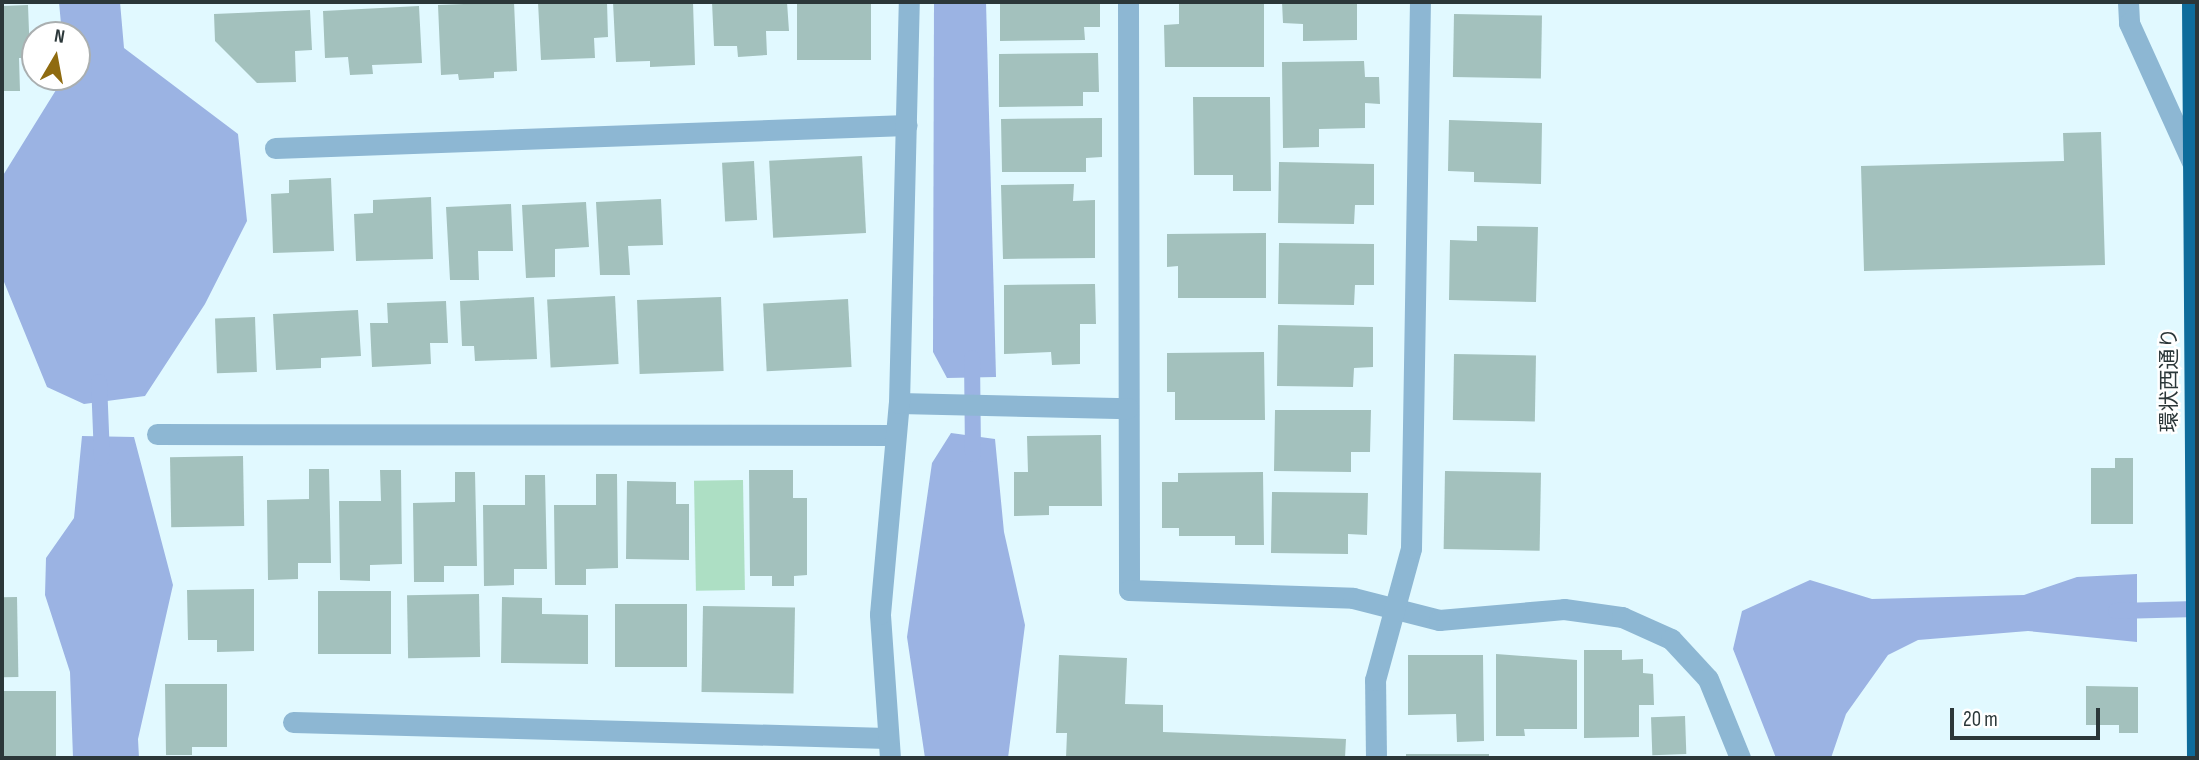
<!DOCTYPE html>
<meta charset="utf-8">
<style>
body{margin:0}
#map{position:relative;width:2199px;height:760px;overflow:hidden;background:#e1f9ff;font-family:"Sofia Sans Condensed","Noto Sans JP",sans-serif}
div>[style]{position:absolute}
.green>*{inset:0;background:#addfc4;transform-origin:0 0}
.water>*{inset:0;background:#9bb3e3}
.stream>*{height:16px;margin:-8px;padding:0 8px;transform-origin:8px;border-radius:8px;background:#9bb3e3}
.building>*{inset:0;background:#a3c1bd;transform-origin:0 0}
.street>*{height:21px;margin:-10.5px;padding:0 10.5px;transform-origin:10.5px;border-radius:10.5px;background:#8db7d3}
.highway>*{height:21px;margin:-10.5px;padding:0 10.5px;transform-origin:10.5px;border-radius:10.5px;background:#0e6c9b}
span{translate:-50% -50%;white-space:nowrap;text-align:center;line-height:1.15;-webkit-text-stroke:5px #fff;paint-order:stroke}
.street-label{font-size:21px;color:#2b3739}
.frame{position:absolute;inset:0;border:4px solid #2b3739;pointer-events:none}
.north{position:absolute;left:21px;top:21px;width:70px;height:70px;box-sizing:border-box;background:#fff;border:2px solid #aaafb0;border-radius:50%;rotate:10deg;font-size:19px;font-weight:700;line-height:28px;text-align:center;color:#2b3739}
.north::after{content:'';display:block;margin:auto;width:24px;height:32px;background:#8f6b10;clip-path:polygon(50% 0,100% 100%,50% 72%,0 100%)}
.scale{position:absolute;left:1950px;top:708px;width:150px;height:32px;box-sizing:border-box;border:4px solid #2b3739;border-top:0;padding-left:9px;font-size:21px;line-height:24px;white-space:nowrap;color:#2b3739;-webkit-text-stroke:5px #fff;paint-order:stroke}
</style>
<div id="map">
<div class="green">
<i style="left:743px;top:480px;width:110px;height:49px;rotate:89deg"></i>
</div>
<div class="water">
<i style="clip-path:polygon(59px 2px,120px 2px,124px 48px,238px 134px,247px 221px,205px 304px,145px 396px,84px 404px,47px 387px,2px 277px,2px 177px,56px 90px,59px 77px,77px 77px,77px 35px,62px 35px)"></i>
<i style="clip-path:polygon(934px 2px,986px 2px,996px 377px,947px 378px,933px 352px)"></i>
<i style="clip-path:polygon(951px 433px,995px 439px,1004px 532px,1025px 625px,1008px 758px,925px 758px,907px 637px,932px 463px)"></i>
<i style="clip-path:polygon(82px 436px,134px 437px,173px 585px,138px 739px,139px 758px,73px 758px,70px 672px,45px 595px,46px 558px,74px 518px)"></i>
<i style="clip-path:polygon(2137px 574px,2137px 642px,2028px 631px,1918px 640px,1888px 655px,1846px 714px,1831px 758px,1776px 758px,1733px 649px,1742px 611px,1810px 580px,1872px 599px,2024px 595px,2077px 577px)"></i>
</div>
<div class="stream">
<i style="left:972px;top:358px;width:96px;rotate:89.4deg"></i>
<i style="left:99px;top:382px;width:76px;rotate:87.7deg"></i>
<i style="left:2116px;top:611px;width:81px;rotate:-1.4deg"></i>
</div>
<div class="building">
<i style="clip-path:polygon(514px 2px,517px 71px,494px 72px,494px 78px,459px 80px,458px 74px,441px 75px,438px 5px)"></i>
<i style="clip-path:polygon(538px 2px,607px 2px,608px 37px,594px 38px,595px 58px,541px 60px)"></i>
<i style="clip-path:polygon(613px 2px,693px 2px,695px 65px,650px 67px,650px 61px,616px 62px)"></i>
<i style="clip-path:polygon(712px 2px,787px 2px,789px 31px,766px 31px,767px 55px,738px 57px,737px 46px,714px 46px)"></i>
<i style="left:797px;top:2px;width:74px;height:58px"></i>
<i style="clip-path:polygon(1000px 2px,1100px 2px,1100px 27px,1084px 27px,1085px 40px,1000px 41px)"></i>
<i style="clip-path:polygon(1179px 2px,1264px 2px,1264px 67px,1165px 67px,1164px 25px,1179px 24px)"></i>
<i style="clip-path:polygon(1282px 2px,1357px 2px,1357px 40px,1303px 41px,1303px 24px,1283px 23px)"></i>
<i style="clip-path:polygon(28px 5px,30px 58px,19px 58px,20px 91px,2px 91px,2px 6px)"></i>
<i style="clip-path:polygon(419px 6px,422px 63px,372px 65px,373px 74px,350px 75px,348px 57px,325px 58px,323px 11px)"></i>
<i style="clip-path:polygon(310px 10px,312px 50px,295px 51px,296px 82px,257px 83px,215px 41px,214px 14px)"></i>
<i style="left:1454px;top:14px;width:88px;height:63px;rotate:1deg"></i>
<i style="clip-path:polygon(1098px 53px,1099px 92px,1083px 92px,1083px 106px,999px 107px,999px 54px)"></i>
<i style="clip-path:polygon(1364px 61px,1365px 77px,1379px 77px,1380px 104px,1365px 103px,1365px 128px,1319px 129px,1319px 147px,1283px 148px,1282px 62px)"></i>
<i style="clip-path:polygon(1193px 97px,1270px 97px,1271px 191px,1233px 191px,1233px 175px,1194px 175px)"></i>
<i style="clip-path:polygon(1102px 118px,1102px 157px,1086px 158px,1086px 172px,1002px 172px,1001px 119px)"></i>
<i style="clip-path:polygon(1449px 120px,1542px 123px,1541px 184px,1474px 182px,1474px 172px,1448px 171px)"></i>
<i style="clip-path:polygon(2101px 132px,2105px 265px,1864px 271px,1861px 166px,2064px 161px,2063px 133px)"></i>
<i style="left:862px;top:156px;width:77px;height:93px;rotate:87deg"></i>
<i style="left:754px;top:161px;width:59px;height:32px;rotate:87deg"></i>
<i style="clip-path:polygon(1279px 162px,1374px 164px,1374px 205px,1355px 205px,1354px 224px,1278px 223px)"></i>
<i style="clip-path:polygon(331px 178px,334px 251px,273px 253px,271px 194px,289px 193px,289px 180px)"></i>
<i style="clip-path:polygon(1074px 184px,1073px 201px,1095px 200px,1095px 258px,1003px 259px,1001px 185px)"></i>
<i style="clip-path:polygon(431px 197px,433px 259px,356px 261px,354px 214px,373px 213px,373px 200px)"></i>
<i style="clip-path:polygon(661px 199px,663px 245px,628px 246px,630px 275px,600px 275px,596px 202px)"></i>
<i style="clip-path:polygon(586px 202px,589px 247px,555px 249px,555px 277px,526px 278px,522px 205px)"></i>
<i style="clip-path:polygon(511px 204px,513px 251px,478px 251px,479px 280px,450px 280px,446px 207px)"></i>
<i style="clip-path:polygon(1477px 226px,1538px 227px,1536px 302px,1449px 300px,1450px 240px,1477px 241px)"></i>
<i style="clip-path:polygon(1266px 233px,1266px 298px,1178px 298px,1178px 266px,1167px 267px,1167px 234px)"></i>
<i style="clip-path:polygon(1279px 243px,1374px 244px,1374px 285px,1355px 285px,1354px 305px,1278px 304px)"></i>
<i style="clip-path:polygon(1095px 284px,1096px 324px,1080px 324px,1080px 364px,1052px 365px,1051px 352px,1004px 354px,1004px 285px)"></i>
<i style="left:615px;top:296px;width:68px;height:68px;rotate:87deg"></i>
<i style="clip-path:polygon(534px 297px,537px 359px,475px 361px,474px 346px,462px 346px,460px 301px)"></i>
<i style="left:721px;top:297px;width:74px;height:84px;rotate:88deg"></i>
<i style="left:848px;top:299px;width:68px;height:85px;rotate:87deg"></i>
<i style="clip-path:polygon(446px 301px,448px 343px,430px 343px,431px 364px,372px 367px,370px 323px,388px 323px,387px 303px)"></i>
<i style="clip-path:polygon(358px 310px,361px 356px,321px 358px,321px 368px,276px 370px,273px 314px)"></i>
<i style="left:255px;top:317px;width:55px;height:40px;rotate:88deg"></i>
<i style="clip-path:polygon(1278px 325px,1373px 327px,1373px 367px,1354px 368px,1353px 387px,1277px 386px)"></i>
<i style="clip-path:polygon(1264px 352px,1265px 420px,1175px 420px,1175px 392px,1167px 392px,1167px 353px)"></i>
<i style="left:1454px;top:354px;width:82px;height:66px;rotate:1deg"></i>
<i style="clip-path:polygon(1275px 410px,1371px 410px,1370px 452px,1351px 452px,1351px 472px,1274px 471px)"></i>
<i style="clip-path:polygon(1101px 435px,1102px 506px,1049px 506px,1049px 515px,1014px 516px,1014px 472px,1028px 472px,1027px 436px)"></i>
<i style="left:243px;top:456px;width:70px;height:73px;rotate:89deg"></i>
<i style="clip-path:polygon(2115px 458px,2133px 458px,2133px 524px,2091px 524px,2091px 468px,2115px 468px)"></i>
<i style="clip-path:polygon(309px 469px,329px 469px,331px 563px,298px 563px,298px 579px,268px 580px,267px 500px,309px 499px)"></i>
<i style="clip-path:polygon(380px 470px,401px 470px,402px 564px,370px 565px,370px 581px,340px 580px,339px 501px,381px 501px)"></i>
<i style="clip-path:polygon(749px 470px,793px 470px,793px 498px,807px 498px,807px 575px,794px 576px,794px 586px,772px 586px,772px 576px,750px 576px)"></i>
<i style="left:1445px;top:471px;width:96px;height:78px;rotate:1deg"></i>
<i style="clip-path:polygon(455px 472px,475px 472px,477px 566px,444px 566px,444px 582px,414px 582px,413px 503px,455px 502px)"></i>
<i style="clip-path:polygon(1263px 472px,1264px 545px,1235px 545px,1235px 536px,1179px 536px,1179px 528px,1162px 528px,1162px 482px,1178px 482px,1178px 473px)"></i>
<i style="clip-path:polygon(596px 474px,617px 474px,618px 568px,586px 569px,586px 585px,555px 585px,554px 505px,596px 505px)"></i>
<i style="clip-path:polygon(525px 475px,545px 475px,547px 569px,514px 569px,514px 585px,484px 586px,483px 505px,525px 505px)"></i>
<i style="clip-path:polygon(627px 481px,676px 482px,676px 504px,689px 504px,689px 560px,626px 559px)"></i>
<i style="clip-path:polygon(1272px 492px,1368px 493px,1367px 535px,1348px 534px,1348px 554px,1271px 553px)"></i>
<i style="clip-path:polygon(254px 589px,254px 651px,217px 652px,217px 640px,188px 640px,187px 590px)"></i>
<i style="left:391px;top:591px;width:63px;height:73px;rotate:90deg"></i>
<i style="left:479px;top:594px;width:63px;height:72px;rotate:89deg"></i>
<i style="left:17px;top:597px;width:80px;height:15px;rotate:89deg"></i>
<i style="clip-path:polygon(502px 597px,542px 598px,542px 614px,588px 615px,588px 664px,501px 663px)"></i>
<i style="left:615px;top:604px;width:72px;height:63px"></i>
<i style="left:703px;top:606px;width:92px;height:86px;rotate:1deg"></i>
<i style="clip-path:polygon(1584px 650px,1622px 650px,1622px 660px,1643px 659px,1643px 673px,1653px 674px,1654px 705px,1639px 705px,1639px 737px,1584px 738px)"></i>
<i style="clip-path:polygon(1496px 654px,1577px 660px,1577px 729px,1524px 729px,1525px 736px,1496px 736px)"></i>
<i style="clip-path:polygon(1059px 655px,1127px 658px,1125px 704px,1163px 705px,1163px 732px,1346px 739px,1345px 758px,1066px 758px,1067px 733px,1056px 733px)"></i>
<i style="clip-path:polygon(1408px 655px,1483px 655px,1484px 741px,1457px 742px,1456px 714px,1408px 715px)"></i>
<i style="clip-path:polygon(165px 684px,227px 684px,227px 747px,192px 747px,192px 755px,166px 755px)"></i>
<i style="clip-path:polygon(2086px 686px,2138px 687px,2138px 733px,2119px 733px,2119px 725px,2086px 725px)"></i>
<i style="left:2px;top:691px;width:54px;height:66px"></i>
<i style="left:1685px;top:716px;width:38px;height:34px;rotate:88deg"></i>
<i style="left:1406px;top:754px;width:83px;height:4px"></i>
</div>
<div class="street">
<i style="left:1128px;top:2px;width:588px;rotate:89.9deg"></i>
<i style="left:1129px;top:590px;width:224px;rotate:2deg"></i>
<i style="left:1353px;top:598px;width:89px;rotate:14.3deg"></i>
<i style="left:1439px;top:620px;width:125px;rotate:-5deg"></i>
<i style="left:1564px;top:609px;width:59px;rotate:7.9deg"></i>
<i style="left:1622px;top:617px;width:54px;rotate:24.2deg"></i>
<i style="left:1671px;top:639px;width:54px;rotate:47.2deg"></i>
<i style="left:1708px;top:679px;width:85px;rotate:67.9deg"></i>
<i style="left:2128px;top:2px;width:21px;rotate:87deg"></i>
<i style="left:2129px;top:23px;width:155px;rotate:65.6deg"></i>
<i style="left:275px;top:148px;width:632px;rotate:-2.08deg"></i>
<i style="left:899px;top:403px;width:229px;rotate:1.3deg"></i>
<i style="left:157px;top:434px;width:737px;rotate:0.08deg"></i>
<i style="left:293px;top:722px;width:594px;rotate:1.54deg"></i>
<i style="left:890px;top:758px;width:144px;rotate:-94deg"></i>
<i style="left:880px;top:614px;width:212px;rotate:-84.9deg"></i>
<i style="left:899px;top:403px;width:401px;rotate:-88.6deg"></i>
<i style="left:1376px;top:758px;width:78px;rotate:-90.7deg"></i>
<i style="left:1375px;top:680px;width:137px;rotate:-74.7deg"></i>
<i style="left:1411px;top:548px;width:546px;rotate:-89.06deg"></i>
</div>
<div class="highway">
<i style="left:2192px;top:2px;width:756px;rotate:89.62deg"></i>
</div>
<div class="street-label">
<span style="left:2170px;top:380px;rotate:-90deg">環状西通り</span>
</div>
<div class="frame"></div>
<div class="north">N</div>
<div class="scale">20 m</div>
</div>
